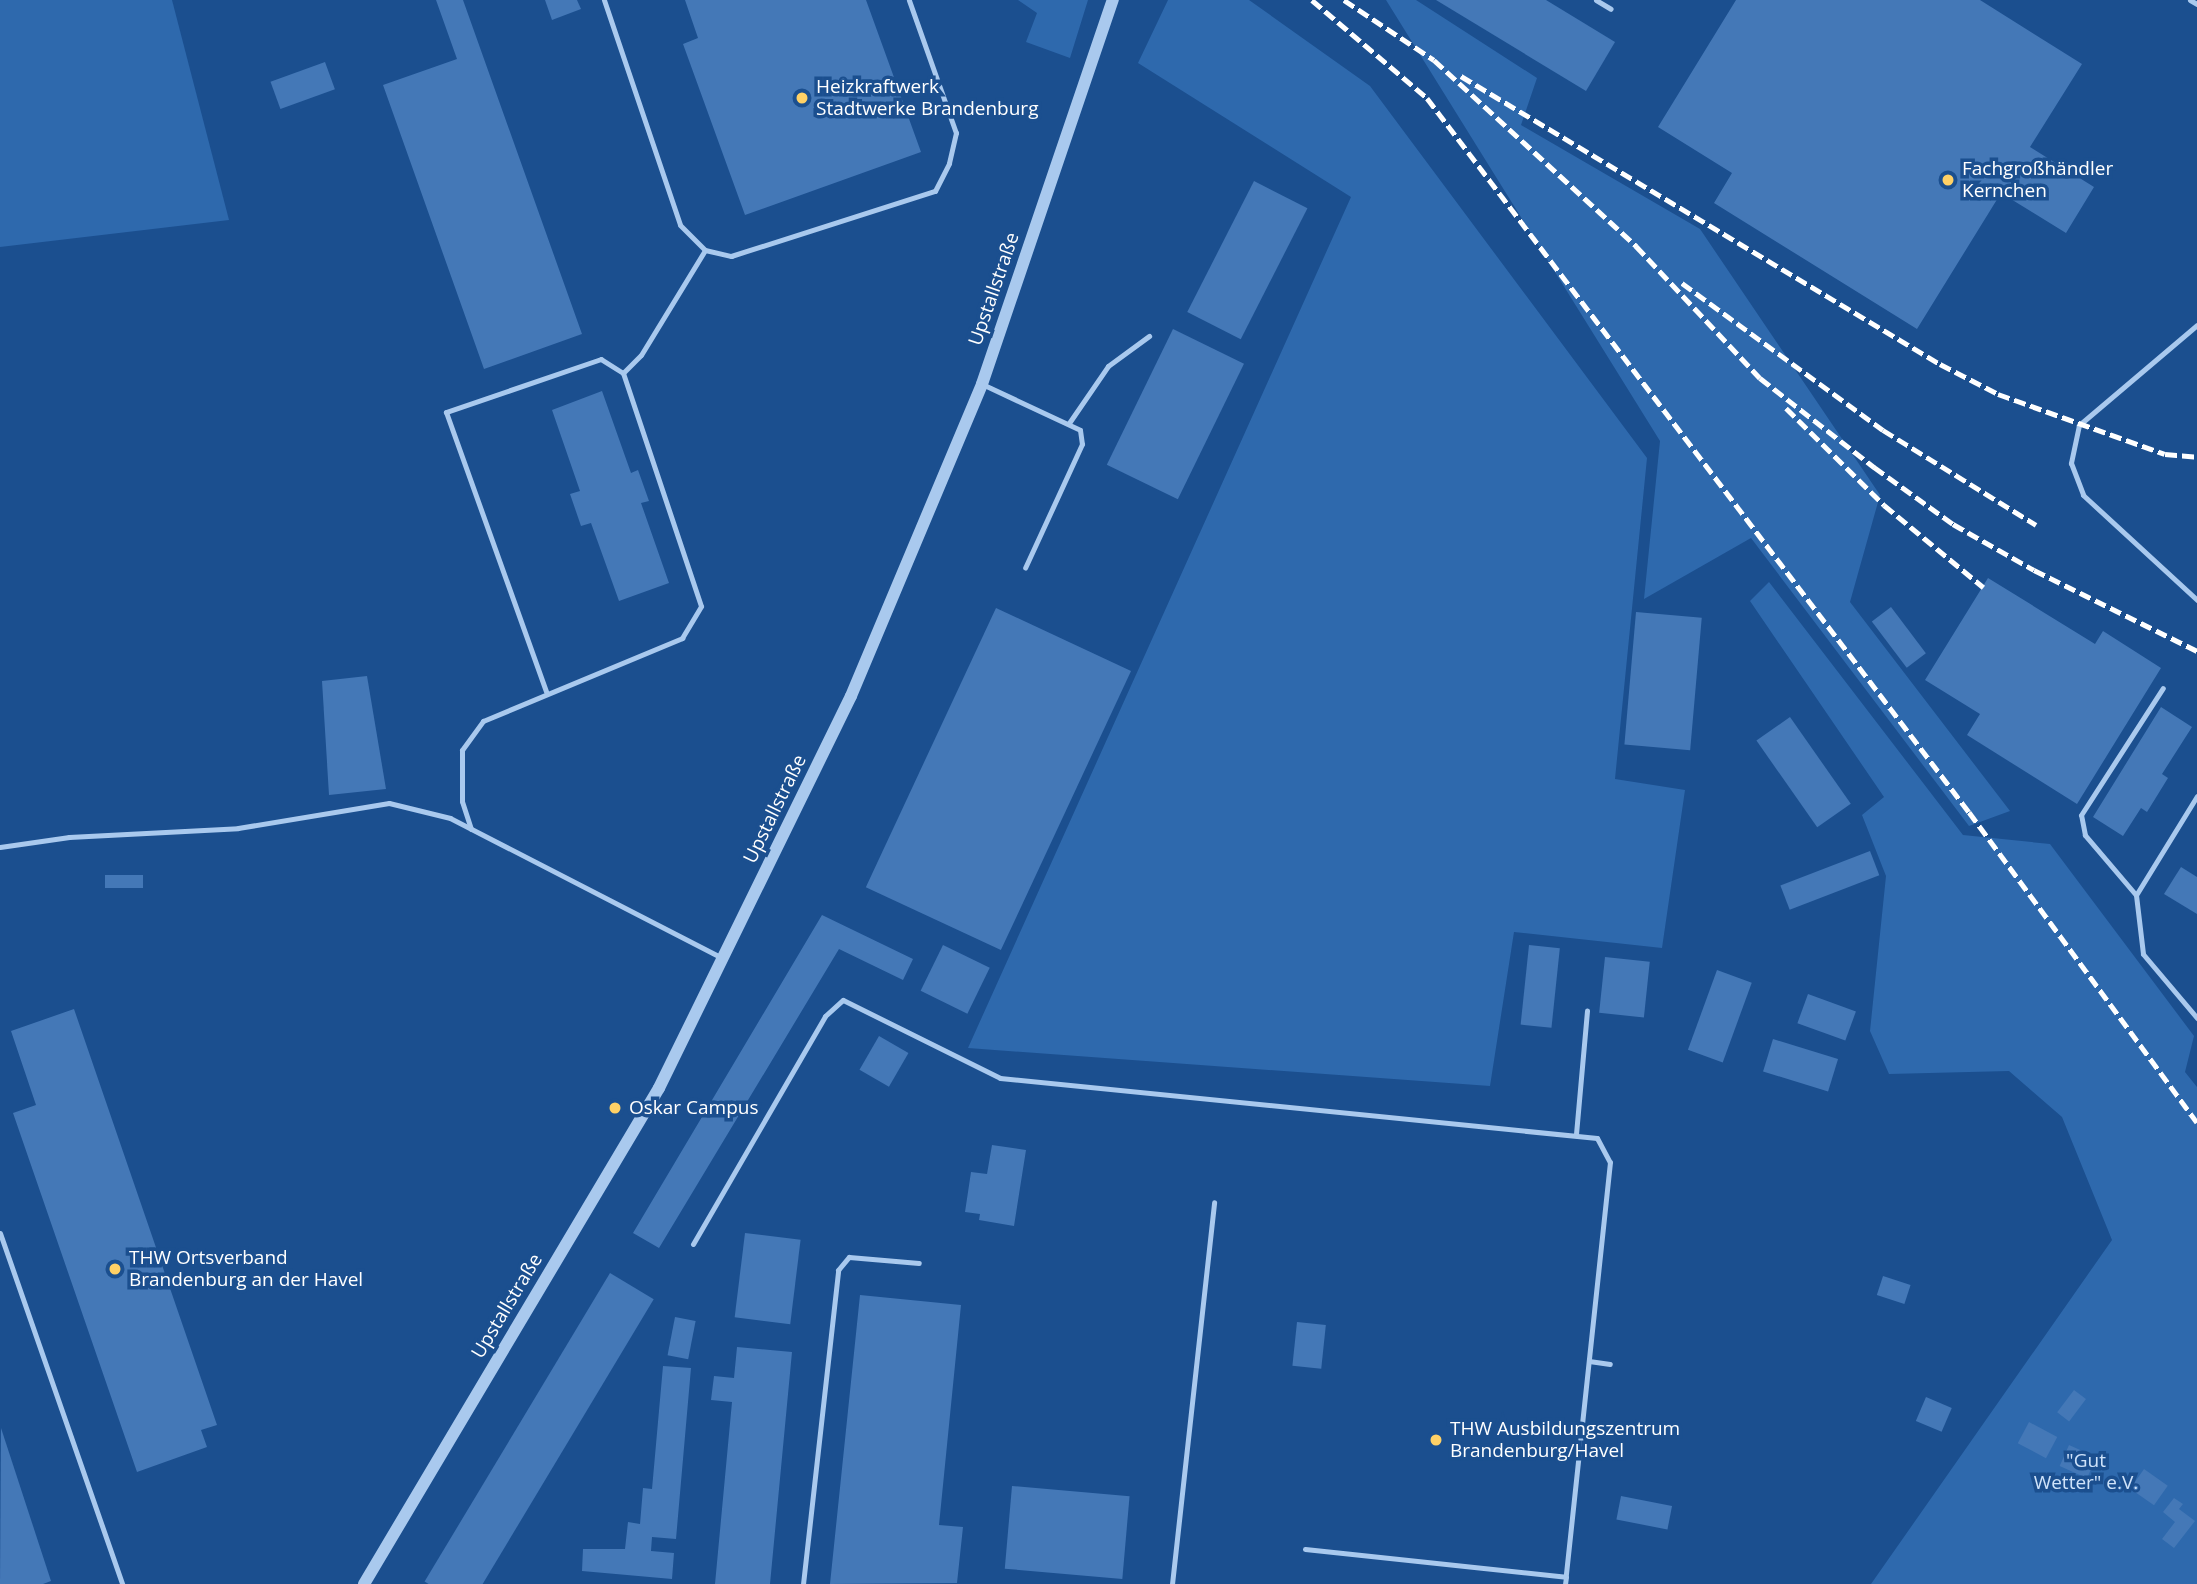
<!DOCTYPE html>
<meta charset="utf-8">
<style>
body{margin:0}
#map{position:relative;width:2197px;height:1584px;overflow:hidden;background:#1b4f8f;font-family:"Open Sans",sans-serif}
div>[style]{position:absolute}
.green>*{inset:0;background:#2e69ad}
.building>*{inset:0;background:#4478b7;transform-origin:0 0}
.service>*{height:5px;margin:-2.5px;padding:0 2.5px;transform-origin:2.5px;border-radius:2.5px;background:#a9c9ee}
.tertiary>*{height:12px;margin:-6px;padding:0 6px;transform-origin:6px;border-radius:6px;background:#a9c9ee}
.rail>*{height:5px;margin-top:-2.5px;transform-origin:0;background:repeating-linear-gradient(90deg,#fff 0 12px,transparent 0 17px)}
.dots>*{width:19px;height:19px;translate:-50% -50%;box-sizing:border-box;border:4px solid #1b4f8f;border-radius:50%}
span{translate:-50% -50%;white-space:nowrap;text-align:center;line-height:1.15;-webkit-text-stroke:7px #1b4f8f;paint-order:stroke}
.poi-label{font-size:19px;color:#fff}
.left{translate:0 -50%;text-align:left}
.street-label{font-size:19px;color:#fff}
.park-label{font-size:19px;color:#cfe3fa}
</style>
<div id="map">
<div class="green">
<i style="clip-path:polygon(0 0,172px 0,229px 220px,0 247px)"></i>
<i style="clip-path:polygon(1018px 0,1088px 0,1070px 58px,1026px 42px,1037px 13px)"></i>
<i style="clip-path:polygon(1168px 0,1249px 0,1370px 86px,1647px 458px,1615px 779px,1685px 790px,1662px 948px,1514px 932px,1490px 1086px,968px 1048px,1351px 197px,1138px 63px)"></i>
<i style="clip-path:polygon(1386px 0,1416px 0,1537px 78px,1521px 125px,1700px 229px,1880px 495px,1850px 602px,2010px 811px,1969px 826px,1751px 538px,1644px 599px,1660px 441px)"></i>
<i style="clip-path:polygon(1769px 582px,1963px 835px,2050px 844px,2194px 1036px,2185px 1072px,2197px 1087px,2197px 1584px,1871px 1584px,2112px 1240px,2062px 1117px,2009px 1071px,1889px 1074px,1870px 1031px,1886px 876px,1862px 815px,1884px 797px,1750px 601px)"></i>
</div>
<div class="building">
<i style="clip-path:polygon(436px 0,463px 0,582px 334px,484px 369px,383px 85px,457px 59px)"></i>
<i style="clip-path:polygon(545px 0,577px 0,581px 9px,552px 20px)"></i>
<i style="clip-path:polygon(685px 0,866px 0,921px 152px,745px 215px,683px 44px,698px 38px)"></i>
<i style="clip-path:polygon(1436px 0,1546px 0,1615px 42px,1586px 91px)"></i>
<i style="clip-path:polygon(1736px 0,1980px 0,2082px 64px,2030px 147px,2094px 187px,2066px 233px,2001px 193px,1917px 329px,1714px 203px,1732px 173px,1658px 127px)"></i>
<i style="left:325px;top:62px;width:29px;height:58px;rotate:70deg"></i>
<i style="left:1254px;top:181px;width:60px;height:147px;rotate:27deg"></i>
<i style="left:1173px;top:329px;width:79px;height:151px;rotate:26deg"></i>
<i style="clip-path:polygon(602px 391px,631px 473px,638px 470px,649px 501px,641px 503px,669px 583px,619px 601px,591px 523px,581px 526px,570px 494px,580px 491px,552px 410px)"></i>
<i style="clip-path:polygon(1988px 578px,2095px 644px,2103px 631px,2161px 668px,2077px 804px,1967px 735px,1980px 714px,1925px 680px)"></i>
<i style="left:1891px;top:607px;width:58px;height:24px;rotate:53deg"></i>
<i style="left:996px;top:608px;width:149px;height:308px;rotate:25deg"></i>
<i style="left:1636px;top:612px;width:66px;height:133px;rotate:5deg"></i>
<i style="clip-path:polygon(367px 676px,386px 789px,329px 795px,322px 681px)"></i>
<i style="clip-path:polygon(2161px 707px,2192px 727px,2162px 774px,2168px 778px,2147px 812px,2141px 808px,2123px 836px,2093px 817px)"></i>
<i style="left:1790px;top:717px;width:106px;height:41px;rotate:55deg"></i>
<i style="left:1870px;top:851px;width:26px;height:96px;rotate:69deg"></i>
<i style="clip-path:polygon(2181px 867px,2197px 877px,2197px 914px,2164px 894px)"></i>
<i style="left:143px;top:875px;width:13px;height:38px;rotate:90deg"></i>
<i style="clip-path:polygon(822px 915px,913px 959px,903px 980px,839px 949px,659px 1248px,633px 1233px)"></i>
<i style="left:943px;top:945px;width:52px;height:51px;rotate:26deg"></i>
<i style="left:1529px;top:945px;width:31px;height:80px;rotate:6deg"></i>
<i style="left:1605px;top:957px;width:45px;height:56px;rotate:6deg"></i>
<i style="left:1717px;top:970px;width:37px;height:85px;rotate:20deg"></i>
<i style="left:1808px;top:994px;width:51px;height:31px;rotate:20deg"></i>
<i style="clip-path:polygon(74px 1009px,217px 1425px,201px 1430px,207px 1447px,137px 1472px,13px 1113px,36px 1105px,11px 1031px)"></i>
<i style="left:879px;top:1036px;width:34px;height:39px;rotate:30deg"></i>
<i style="left:1773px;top:1039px;width:68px;height:34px;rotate:17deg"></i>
<i style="clip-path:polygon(992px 1145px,1026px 1150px,1014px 1226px,979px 1220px,980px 1214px,965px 1212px,971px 1172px,987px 1174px)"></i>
<i style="left:745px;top:1233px;width:56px;height:85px;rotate:7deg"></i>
<i style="left:610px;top:1273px;width:51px;height:360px;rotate:31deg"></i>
<i style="left:1883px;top:1276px;width:29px;height:20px;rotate:18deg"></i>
<i style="clip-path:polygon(860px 1295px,961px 1305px,939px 1525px,963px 1527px,957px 1583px,830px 1584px)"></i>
<i style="left:675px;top:1317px;width:21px;height:39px;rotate:11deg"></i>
<i style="left:1297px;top:1322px;width:29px;height:44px;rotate:6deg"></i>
<i style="clip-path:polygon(737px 1347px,792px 1352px,770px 1584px,715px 1584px,732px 1402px,711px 1400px,714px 1376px,734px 1378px)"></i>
<i style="clip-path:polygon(663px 1366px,691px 1368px,676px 1539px,652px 1537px,651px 1551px,674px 1553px,672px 1579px,582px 1571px,583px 1549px,625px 1549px,628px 1522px,640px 1524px,643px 1488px,652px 1489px)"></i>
<i style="left:2074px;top:1390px;width:15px;height:28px;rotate:37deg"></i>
<i style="left:1926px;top:1397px;width:28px;height:26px;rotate:23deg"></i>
<i style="left:2029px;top:1422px;width:32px;height:24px;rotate:28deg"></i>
<i style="clip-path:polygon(1px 1428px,51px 1581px,43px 1584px,0 1584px)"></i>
<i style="left:2069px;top:1445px;width:30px;height:23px;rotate:24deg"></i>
<i style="left:2144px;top:1469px;width:29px;height:24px;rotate:35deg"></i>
<i style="left:1012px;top:1486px;width:118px;height:83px;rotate:5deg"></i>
<i style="left:1621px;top:1496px;width:52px;height:24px;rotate:11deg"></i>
<i style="clip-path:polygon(2174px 1498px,2183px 1504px,2179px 1509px,2195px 1521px,2174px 1548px,2162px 1539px,2175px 1522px,2163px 1512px)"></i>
</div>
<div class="service">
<i style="left:604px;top:0;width:237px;rotate:71.3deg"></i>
<i style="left:680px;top:225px;width:35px;rotate:45deg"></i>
<i style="left:705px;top:250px;width:27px;rotate:13deg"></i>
<i style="left:731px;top:256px;width:214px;rotate:-17.7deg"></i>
<i style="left:935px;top:191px;width:31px;rotate:-63deg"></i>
<i style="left:949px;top:163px;width:31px;rotate:-77deg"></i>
<i style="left:956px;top:133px;width:141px;rotate:-109.5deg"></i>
<i style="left:1596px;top:0;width:17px;rotate:31deg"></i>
<i style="left:2190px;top:0;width:8px;rotate:30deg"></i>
<i style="left:2197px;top:325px;width:155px;rotate:139.7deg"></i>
<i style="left:2079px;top:425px;width:39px;rotate:102deg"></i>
<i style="left:2071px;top:463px;width:34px;rotate:69deg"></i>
<i style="left:2083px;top:495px;width:155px;rotate:42.6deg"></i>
<i style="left:623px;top:373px;width:25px;rotate:-45deg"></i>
<i style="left:641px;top:355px;width:123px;rotate:-58.6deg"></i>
<i style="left:982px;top:384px;width:108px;rotate:25.1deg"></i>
<i style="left:1080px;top:430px;width:14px;rotate:82deg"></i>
<i style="left:1082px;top:444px;width:136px;rotate:114.7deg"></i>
<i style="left:1069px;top:423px;width:69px;rotate:-55.6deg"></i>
<i style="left:1108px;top:366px;width:51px;rotate:-36.2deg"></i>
<i style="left:2197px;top:796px;width:116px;rotate:121.6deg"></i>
<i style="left:2136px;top:895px;width:59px;rotate:83.2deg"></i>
<i style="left:2143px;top:954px;width:84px;rotate:49.8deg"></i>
<i style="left:471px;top:829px;width:29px;rotate:-108deg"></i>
<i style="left:462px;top:801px;width:51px;rotate:-90deg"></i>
<i style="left:462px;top:750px;width:36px;rotate:-54deg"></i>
<i style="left:483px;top:721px;width:216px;rotate:-22.6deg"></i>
<i style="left:682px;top:638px;width:37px;rotate:-59deg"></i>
<i style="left:701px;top:606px;width:246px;rotate:-108.5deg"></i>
<i style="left:623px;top:373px;width:26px;rotate:-148deg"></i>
<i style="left:601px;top:359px;width:164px;rotate:161.1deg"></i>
<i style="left:446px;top:412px;width:297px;rotate:70.3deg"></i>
<i style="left:0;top:847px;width:70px;rotate:-8.2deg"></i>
<i style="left:69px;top:837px;width:169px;rotate:-3deg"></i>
<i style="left:238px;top:828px;width:153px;rotate:-9.4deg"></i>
<i style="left:389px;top:803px;width:63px;rotate:13.8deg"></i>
<i style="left:450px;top:818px;width:305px;rotate:27.2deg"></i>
<i style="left:2136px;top:895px;width:79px;rotate:-130.4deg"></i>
<i style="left:2085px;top:835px;width:20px;rotate:-101deg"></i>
<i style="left:2081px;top:815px;width:151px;rotate:-57.2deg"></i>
<i style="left:1576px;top:1134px;width:124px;rotate:-84.9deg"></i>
<i style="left:0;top:1233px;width:372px;rotate:70.8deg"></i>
<i style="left:693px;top:1244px;width:263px;rotate:-59.9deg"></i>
<i style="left:825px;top:1016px;width:24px;rotate:-42deg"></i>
<i style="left:843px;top:1000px;width:175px;rotate:26.4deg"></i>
<i style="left:1000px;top:1078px;width:600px;rotate:5.74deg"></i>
<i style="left:1597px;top:1138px;width:27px;rotate:62deg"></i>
<i style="left:1610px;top:1162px;width:417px;rotate:96.1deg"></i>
<i style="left:1589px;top:1361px;width:21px;rotate:8deg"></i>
<i style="left:1305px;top:1549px;width:262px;rotate:6.1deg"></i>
<i style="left:1566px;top:1577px;width:7px;rotate:98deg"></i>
<i style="left:803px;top:1584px;width:316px;rotate:-83.6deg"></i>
<i style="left:838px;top:1270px;width:17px;rotate:-50deg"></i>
<i style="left:849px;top:1257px;width:70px;rotate:4.9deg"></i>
<i style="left:1172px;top:1584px;width:384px;rotate:-83.7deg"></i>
</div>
<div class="tertiary">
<i style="left:364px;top:1584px;width:577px;rotate:-59.26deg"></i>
<i style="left:659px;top:1088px;width:436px;rotate:-63.9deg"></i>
<i style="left:851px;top:696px;width:338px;rotate:-67.2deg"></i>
<i style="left:982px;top:384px;width:406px;rotate:-71.2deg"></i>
</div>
<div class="rail">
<i style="left:1312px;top:0;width:151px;rotate:40.4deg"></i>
<i style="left:1427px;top:98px;width:896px;rotate:52.8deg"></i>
<i style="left:1969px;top:812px;width:385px;rotate:53.7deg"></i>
<i style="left:1344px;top:0;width:108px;rotate:33.7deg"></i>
<i style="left:1434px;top:60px;width:275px;rotate:42.6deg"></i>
<i style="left:1636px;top:246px;width:181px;rotate:46.8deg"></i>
<i style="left:1760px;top:378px;width:145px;rotate:38deg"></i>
<i style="left:1874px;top:467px;width:97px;rotate:35.8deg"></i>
<i style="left:1953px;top:524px;width:93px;rotate:29.6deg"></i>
<i style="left:2034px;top:570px;width:182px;rotate:26.4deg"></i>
<i style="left:1461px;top:76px;width:559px;rotate:31.02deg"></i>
<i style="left:1940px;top:364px;width:65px;rotate:27.3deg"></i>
<i style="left:1998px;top:394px;width:177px;rotate:19.8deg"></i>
<i style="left:2165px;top:454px;width:32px;rotate:5deg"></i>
<i style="left:1682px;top:283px;width:249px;rotate:36.2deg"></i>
<i style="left:1883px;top:430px;width:180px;rotate:31.8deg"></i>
<i style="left:1786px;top:408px;width:138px;rotate:44.7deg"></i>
<i style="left:1884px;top:505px;width:129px;rotate:39.6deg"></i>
</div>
<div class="dots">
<i style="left:802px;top:98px;background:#ffd166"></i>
<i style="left:1948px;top:180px;background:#ffd166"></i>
<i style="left:615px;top:1108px;background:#ffd166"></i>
<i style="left:115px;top:1269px;background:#ffd166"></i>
<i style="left:1436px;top:1440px;background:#ffd166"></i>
</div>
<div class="poi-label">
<span class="left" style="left:816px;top:98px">Heizkraftwerk<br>Stadtwerke Brandenburg</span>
<span class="left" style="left:1962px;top:180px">Fachgroßhändler<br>Kernchen</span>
<span class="left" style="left:629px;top:1108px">Oskar Campus</span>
<span class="left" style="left:129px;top:1269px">THW Ortsverband<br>Brandenburg an der Havel</span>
<span class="left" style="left:1450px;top:1440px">THW Ausbildungszentrum<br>Brandenburg/Havel</span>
</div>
<div class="street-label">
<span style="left:994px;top:289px;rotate:-71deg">Upstallstraße</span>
<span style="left:775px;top:809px;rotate:-64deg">Upstallstraße</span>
<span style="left:507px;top:1306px;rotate:-59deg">Upstallstraße</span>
</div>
<div class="park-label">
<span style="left:2086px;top:1472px">"Gut<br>Wetter" e.V.</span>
</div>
</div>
